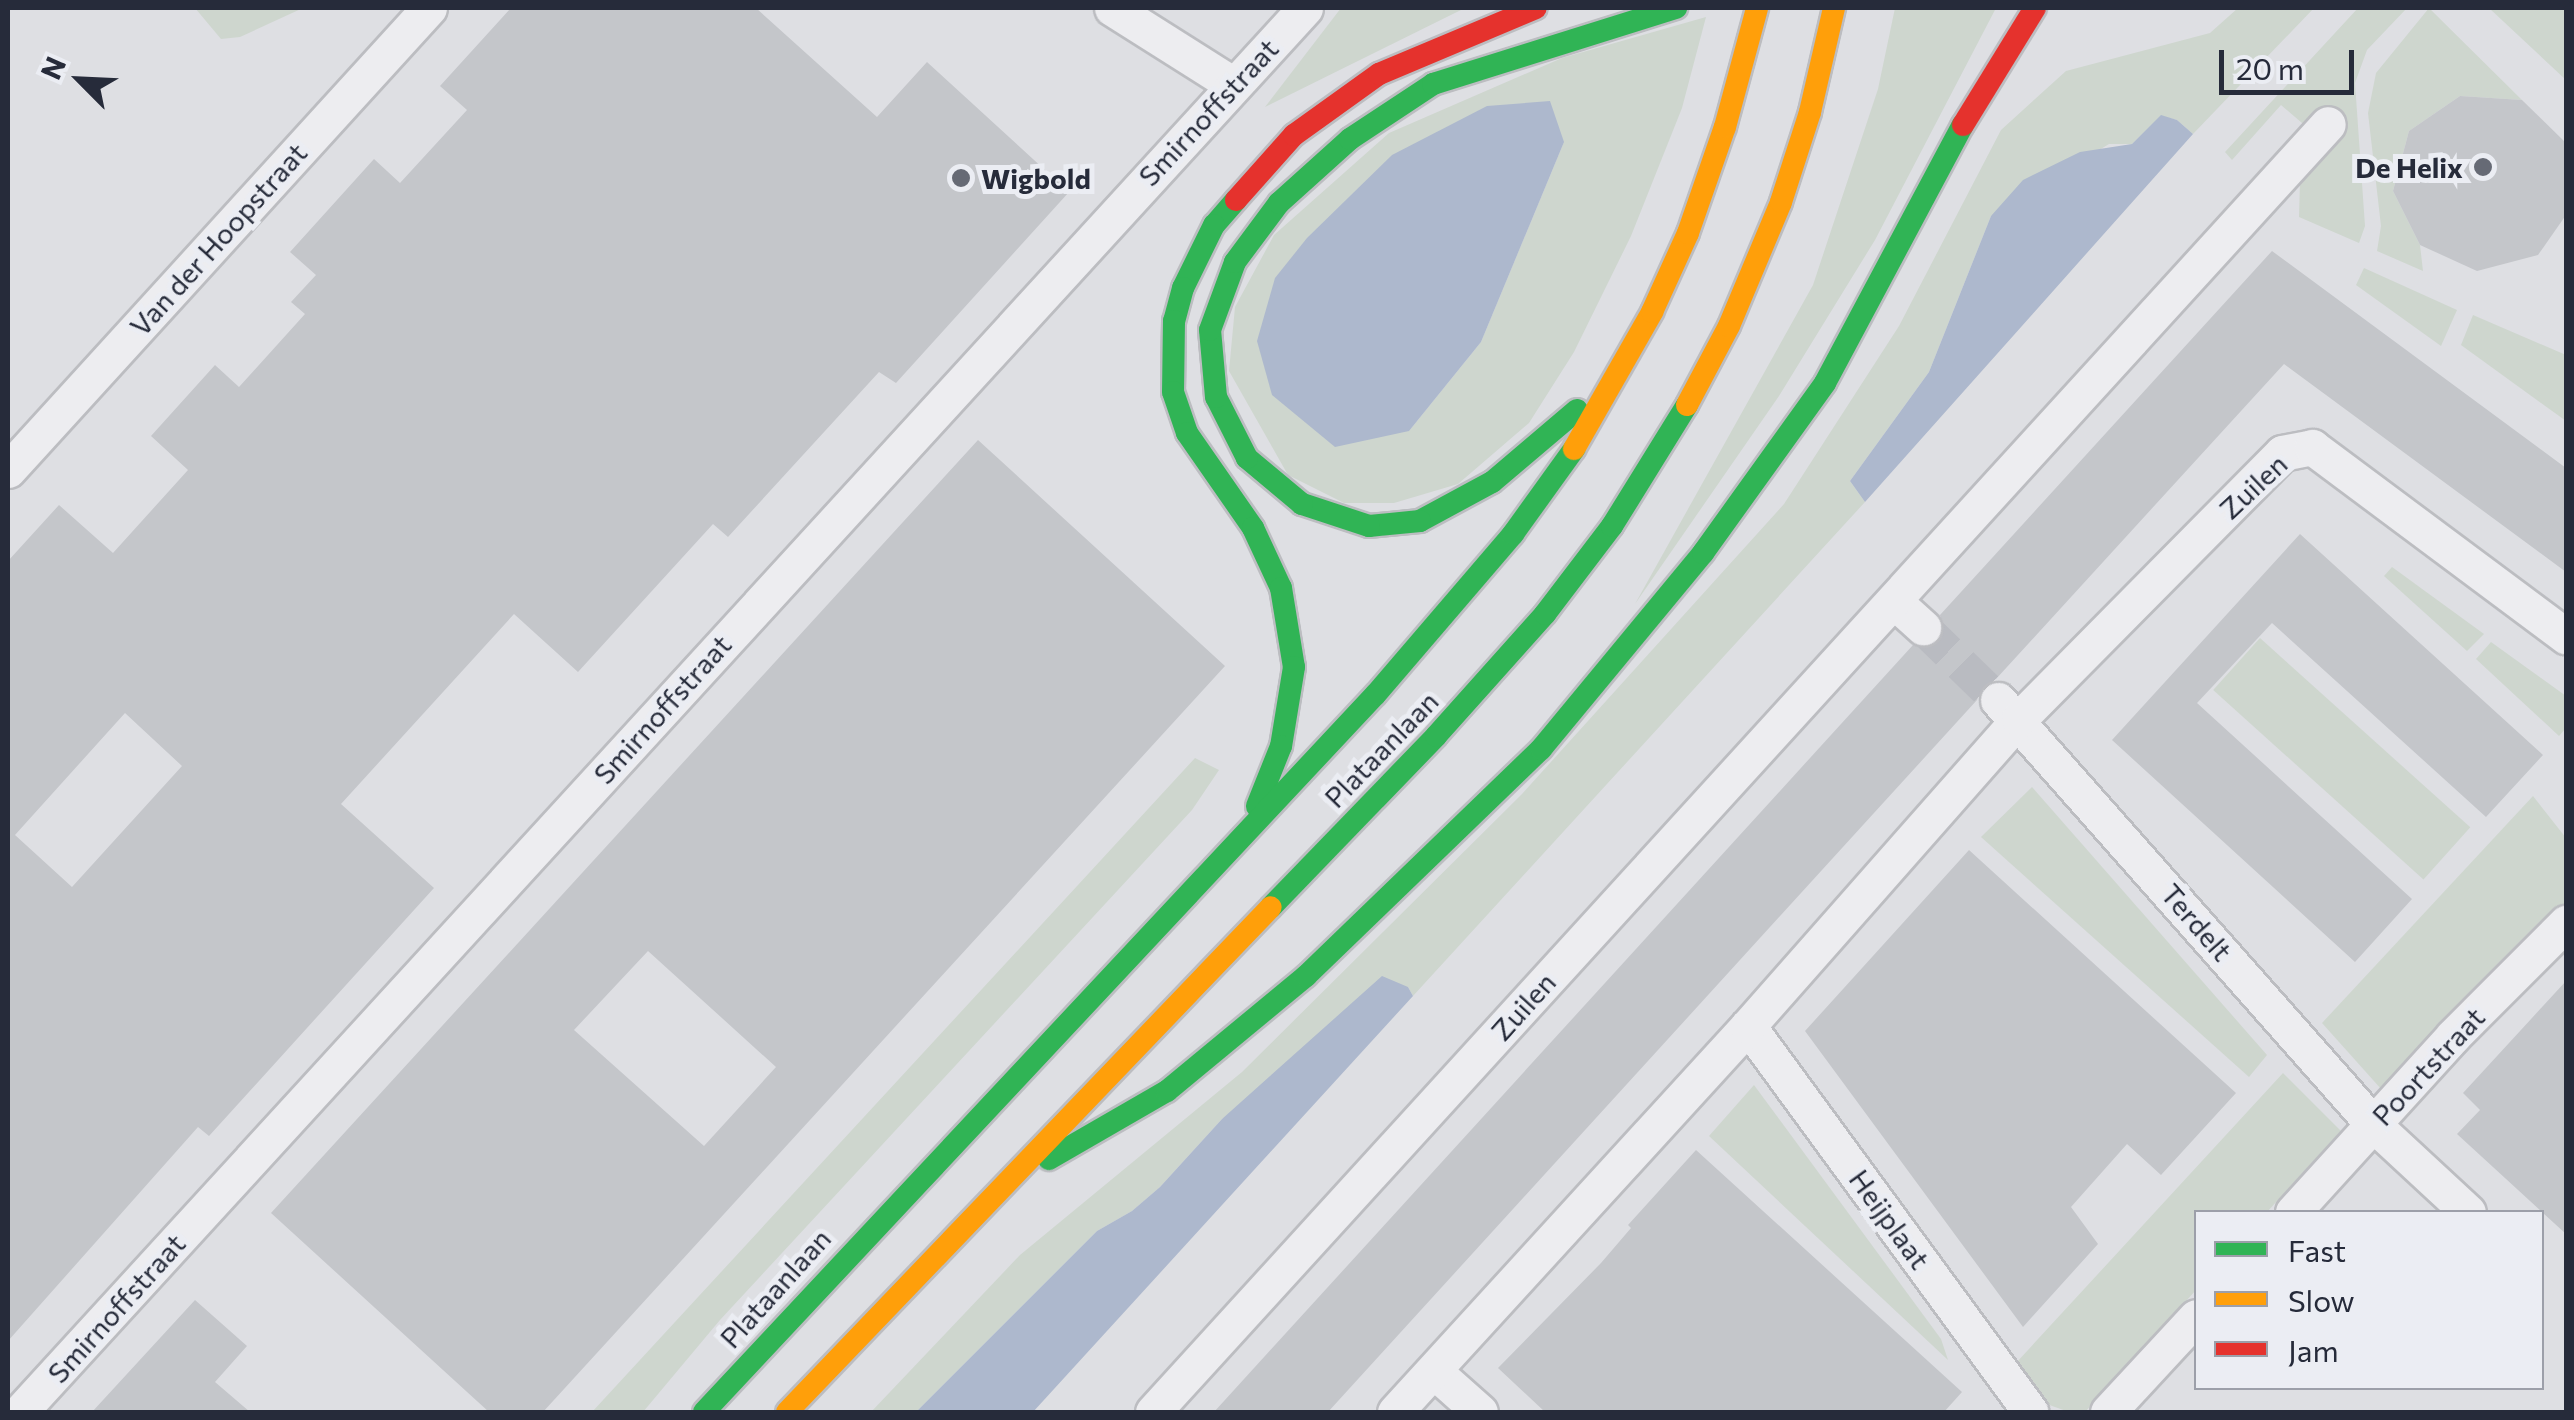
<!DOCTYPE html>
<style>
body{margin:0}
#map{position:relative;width:2574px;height:1420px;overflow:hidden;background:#dedfe3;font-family:Commissioner,sans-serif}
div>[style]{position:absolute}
.green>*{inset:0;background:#ced6ce;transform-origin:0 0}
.water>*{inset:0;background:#adb8cd}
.building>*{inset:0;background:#c4c6ca}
.street-tunnel>*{height:35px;margin-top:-17.5px;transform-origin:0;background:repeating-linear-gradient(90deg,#b9bbc1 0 35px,transparent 0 53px)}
.roads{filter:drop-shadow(2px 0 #bcbdc1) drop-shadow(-2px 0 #bcbdc1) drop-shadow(0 2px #bcbdc1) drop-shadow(0 -2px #bcbdc1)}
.street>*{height:35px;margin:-17.5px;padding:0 17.5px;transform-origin:17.5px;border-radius:17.5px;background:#ededf0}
.fast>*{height:22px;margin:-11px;padding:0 11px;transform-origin:11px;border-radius:11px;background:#30b455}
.slow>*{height:22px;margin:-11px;padding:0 11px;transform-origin:11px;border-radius:11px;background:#ff9f0a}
.jam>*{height:22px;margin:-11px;padding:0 11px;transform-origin:11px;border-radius:11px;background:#e5322d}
.dots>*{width:28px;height:28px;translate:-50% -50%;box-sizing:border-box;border:5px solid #ebedf3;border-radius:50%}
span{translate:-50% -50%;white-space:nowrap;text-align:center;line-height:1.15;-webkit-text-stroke:10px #ebedf3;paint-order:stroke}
.street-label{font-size:28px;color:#262b3a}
.poi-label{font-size:28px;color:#262b3a;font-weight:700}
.right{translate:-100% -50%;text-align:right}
.left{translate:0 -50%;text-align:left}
.frame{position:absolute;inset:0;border:10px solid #262b3a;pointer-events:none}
.legend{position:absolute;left:2194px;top:1210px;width:350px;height:180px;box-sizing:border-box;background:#ebedf3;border:2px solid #9c9fa9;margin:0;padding:12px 18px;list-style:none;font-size:30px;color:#262b3a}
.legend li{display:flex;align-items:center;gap:20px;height:50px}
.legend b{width:50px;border:2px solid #9c9fa9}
.north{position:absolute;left:30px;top:30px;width:100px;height:100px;-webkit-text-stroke:8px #ebedf3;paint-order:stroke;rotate:294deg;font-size:28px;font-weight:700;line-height:40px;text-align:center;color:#262b3a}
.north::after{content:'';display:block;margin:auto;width:35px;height:45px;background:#262b3a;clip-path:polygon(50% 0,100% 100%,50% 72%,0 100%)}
.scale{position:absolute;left:2219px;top:50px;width:135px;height:45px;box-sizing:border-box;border:5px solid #262b3a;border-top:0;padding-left:12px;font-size:30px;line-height:35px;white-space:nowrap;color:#262b3a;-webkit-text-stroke:8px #ebedf3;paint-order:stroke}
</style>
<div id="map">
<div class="green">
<i style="clip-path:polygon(195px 8px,303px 8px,240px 37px,221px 39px)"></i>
<i style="clip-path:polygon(1341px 8px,1465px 8px,1265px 107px)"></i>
<i style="clip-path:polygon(1895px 8px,1996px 8px,1875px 240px,1779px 396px,1635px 604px,1813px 285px,1878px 89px)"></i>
<i style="clip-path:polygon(2238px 8px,2314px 8px,2193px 134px,2177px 120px,2161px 116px,2132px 144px,2109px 144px,1991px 216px,1929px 372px,1850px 481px,1865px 502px,1413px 996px,1408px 987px,1222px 1119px,1160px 1187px,1132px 1211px,1097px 1231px,916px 1412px,871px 1412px,1020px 1255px,1242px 1072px,1522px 794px,1784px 504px,1899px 326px,2001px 130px,2066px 71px,2210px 33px)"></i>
<i style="clip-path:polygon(2358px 8px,2407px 8px,2367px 50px,2355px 83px,2365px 226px,2359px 243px,2299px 217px,2300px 181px,2347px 129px,2327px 108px,2309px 129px,2281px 105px,2232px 160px,2225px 152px)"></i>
<i style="clip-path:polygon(2429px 8px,2522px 100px,2460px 96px,2409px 131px,2393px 191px,2420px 245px,2423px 271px,2377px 251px,2381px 226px,2368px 113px,2376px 73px)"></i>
<i style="clip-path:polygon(2489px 8px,2564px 8px,2566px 80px)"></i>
<i style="clip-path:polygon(evenodd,1706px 17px,1682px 108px,1631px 236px,1574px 352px,1529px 423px,1458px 484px,1394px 503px,1344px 503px,1288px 475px,1229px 371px,1235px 307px,1274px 235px,1389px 133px,1562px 58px,1706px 17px,1564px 142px,1481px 342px,1409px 431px,1564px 142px)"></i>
<i style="clip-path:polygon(2364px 268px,2457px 310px,2441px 346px,2356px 285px)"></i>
<i style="clip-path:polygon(2473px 315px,2566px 355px,2566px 421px,2461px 345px)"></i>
<i style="clip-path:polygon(2392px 567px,2484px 634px,2467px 651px,2384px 576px)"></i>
<i style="left:2260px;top:638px;width:283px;height:70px;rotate:42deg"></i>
<i style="clip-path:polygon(2491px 642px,2566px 696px,2566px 728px,2559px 736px,2476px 659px)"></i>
<i style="clip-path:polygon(1195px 758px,1219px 770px,1192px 810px,720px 1320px,643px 1412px,592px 1412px)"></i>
<i style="clip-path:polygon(2032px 787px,2267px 1055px,2249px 1077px,1981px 837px)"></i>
<i style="clip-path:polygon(2533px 796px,2566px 838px,2566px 902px,2382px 1090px,2322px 1023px)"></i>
<i style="clip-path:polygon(2283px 1073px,2341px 1131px,2267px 1212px,2196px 1212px,2196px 1290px,2085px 1412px,2069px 1412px,2041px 1402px,2016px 1363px)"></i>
<i style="clip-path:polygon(1754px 1085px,1941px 1339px,1948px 1360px,1709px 1136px)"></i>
</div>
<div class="water">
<i style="clip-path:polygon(1550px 101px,1564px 142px,1481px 342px,1409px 431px,1335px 447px,1272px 395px,1257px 341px,1275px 278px,1307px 238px,1392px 155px,1487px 106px)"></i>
<i style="clip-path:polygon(2161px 115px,2177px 120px,2193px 134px,1865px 502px,1850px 481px,1929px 372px,1991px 216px,2023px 180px,2080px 152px,2132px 144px)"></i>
<i style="clip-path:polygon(1382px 976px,1408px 987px,1413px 996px,1033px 1412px,916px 1412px,1097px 1231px,1132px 1211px,1160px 1187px,1222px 1119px)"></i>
</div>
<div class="building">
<i style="clip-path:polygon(evenodd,511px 8px,756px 8px,877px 117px,927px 62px,1069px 192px,896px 383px,879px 372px,728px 537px,713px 524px,578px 672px,514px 614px,341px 804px,434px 888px,209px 1136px,198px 1127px,8px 1341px,8px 561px,59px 505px,113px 553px,188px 470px,151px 436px,215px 365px,239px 387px,305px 314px,291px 302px,316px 275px,290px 252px,374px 159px,400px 183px,467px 110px,440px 86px,511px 8px,125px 713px,182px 766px,72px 887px,15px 835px,125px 713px)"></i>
<i style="clip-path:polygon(2460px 96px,2522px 100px,2566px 143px,2566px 215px,2538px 255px,2477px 271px,2420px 245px,2393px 191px,2409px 131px)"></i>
<i style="clip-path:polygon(2272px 251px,2566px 468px,2566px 572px,2284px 364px,1996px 679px,1983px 685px,1977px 700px,1328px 1412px,1214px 1412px,1913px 645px,1929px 647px,1938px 642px,1944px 630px,1940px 615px)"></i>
<i style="clip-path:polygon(evenodd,978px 440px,1225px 666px,543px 1412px,489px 1412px,271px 1213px,978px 440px,648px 951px,776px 1067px,704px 1146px,574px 1030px,648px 951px)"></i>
<i style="clip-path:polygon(2300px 534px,2543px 755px,2486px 817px,2272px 623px,2197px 703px,2412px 899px,2355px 962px,2112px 740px)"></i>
<i style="clip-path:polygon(1969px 850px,2236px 1093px,2161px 1175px,2127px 1144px,2071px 1207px,2098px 1244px,2023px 1327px,1805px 1031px)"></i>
<i style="clip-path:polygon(2566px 981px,2566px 1234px,2457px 1134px,2480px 1110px,2463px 1093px)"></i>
<i style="clip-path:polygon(1696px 1150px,1962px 1392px,1944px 1412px,1545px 1412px,1498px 1368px,1601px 1263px,1631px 1228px,1628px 1225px)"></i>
<i style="clip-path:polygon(195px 1300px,247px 1346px,215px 1382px,250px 1412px,92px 1412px)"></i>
</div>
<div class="street-tunnel">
<i style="left:1923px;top:627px;width:105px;rotate:44.2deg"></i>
</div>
<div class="roads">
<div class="street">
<i style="left:1112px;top:8px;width:142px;rotate:32.3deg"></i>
<i style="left:8px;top:470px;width:625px;rotate:-47.66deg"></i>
<i style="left:1895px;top:602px;width:38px;rotate:42deg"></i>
<i style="left:1998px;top:700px;width:567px;rotate:48.5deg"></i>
<i style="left:2374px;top:1125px;width:128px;rotate:42.8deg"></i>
<i style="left:1748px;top:1026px;width:478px;rotate:53.8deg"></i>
<i style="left:2293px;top:1212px;width:238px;rotate:-47.7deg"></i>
<i style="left:2453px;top:1036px;width:160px;rotate:-45deg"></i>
<i style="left:1435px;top:1372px;width:60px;rotate:41.6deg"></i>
<i style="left:20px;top:1412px;width:1903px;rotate:-47.53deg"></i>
<i style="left:1153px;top:1412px;width:1743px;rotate:-47.63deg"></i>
<i style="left:1395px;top:1412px;width:523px;rotate:-47.56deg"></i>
<i style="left:1748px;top:1026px;width:409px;rotate:-48.6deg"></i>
<i style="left:2019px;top:719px;width:374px;rotate:-45.3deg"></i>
<i style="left:2282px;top:453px;width:31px;rotate:-11deg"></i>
<i style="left:2312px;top:447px;width:317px;rotate:36.7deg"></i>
<i style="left:2108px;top:1412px;width:129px;rotate:-47.2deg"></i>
</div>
<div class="fast">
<i style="left:1236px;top:200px;width:33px;rotate:131deg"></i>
<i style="left:1214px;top:225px;width:70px;rotate:116.2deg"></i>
<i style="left:1183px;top:288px;width:34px;rotate:105deg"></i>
<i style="left:1174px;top:321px;width:71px;rotate:90.8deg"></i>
<i style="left:1173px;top:392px;width:43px;rotate:71.1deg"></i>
<i style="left:1187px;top:433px;width:116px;rotate:55.2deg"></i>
<i style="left:1253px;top:528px;width:66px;rotate:65deg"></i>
<i style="left:1281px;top:588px;width:80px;rotate:80.7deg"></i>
<i style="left:1294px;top:667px;width:80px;rotate:99.3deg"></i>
<i style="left:1281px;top:746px;width:65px;rotate:111.8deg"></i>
<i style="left:1577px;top:410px;width:111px;rotate:139.7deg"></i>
<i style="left:1492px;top:482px;width:82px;rotate:151.6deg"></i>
<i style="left:1420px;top:521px;width:51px;rotate:174.4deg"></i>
<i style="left:1369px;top:526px;width:71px;rotate:-161.8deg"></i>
<i style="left:1302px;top:504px;width:72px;rotate:-140.1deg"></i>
<i style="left:1247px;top:458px;width:68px;rotate:-116.9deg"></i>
<i style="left:1216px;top:397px;width:67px;rotate:-95.1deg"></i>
<i style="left:1210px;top:330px;width:72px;rotate:-69.8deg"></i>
<i style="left:1235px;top:262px;width:74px;rotate:-53.3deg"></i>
<i style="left:1279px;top:203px;width:96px;rotate:-42deg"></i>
<i style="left:1350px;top:139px;width:100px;rotate:-33.5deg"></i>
<i style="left:1433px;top:84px;width:255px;rotate:-17.4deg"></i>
<i style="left:1271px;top:907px;width:238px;rotate:-46deg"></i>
<i style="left:1436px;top:736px;width:164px;rotate:-48.2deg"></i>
<i style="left:1545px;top:614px;width:111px;rotate:-52.7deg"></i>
<i style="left:1612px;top:526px;width:142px;rotate:-58.2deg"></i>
<i style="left:1049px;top:1159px;width:136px;rotate:-30deg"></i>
<i style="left:1167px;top:1091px;width:180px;rotate:-39.6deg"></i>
<i style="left:1306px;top:976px;width:327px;rotate:-44deg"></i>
<i style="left:1541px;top:749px;width:254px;rotate:-50.4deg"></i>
<i style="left:1703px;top:553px;width:209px;rotate:-54.3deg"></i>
<i style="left:1825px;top:383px;width:293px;rotate:-61.9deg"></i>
<i style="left:704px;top:1412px;width:983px;rotate:-46.9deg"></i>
<i style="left:1376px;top:694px;width:211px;rotate:-49.4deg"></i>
<i style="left:1513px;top:534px;width:105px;rotate:-54.3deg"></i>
</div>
<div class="slow">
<i style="left:1687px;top:405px;width:89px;rotate:-62deg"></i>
<i style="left:1729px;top:326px;width:134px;rotate:-67.2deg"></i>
<i style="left:1781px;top:202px;width:95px;rotate:-72.1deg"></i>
<i style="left:1810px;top:112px;width:107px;rotate:-77deg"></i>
<i style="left:1574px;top:449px;width:158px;rotate:-60.3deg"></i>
<i style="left:1652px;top:312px;width:87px;rotate:-65.5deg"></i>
<i style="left:1688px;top:233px;width:112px;rotate:-70.8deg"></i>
<i style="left:1725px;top:127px;width:123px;rotate:-74.9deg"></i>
<i style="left:787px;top:1412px;width:699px;rotate:-46.22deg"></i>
</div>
<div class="jam">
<i style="left:1963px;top:125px;width:137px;rotate:-58.4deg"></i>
<i style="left:1236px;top:200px;width:87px;rotate:-48.3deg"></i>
<i style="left:1294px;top:135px;width:105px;rotate:-35.7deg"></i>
<i style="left:1379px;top:74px;width:170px;rotate:-22.8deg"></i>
</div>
</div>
<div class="dots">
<i style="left:2483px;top:167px;background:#666a75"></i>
<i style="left:961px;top:178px;background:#666a75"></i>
</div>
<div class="street-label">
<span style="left:1208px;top:112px;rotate:-47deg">Smirnoffstraat</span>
<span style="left:218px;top:239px;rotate:-48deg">Van der Hoopstraat</span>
<span style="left:2253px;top:486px;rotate:-43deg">Zuilen</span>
<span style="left:662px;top:709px;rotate:-48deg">Smirnoffstraat</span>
<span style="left:1381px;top:749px;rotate:-46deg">Plataanlaan</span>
<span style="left:2197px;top:922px;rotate:49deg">Terdelt</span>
<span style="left:1523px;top:1006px;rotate:-48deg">Zuilen</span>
<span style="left:2428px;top:1066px;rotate:-47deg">Poortstraat</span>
<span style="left:1890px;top:1219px;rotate:54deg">Heijplaat</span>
<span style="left:775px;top:1288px;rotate:-48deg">Plataanlaan</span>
<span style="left:116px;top:1308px;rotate:-48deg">Smirnoffstraat</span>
</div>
<div class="poi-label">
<span class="right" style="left:2463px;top:167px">De Helix</span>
<span class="left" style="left:981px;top:178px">Wigbold</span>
</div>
<div class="frame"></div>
<ul class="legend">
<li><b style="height:12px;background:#30b455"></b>Fast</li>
<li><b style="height:12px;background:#ff9f0a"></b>Slow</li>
<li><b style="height:12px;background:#e5322d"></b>Jam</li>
</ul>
<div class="north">N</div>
<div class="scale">20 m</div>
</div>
